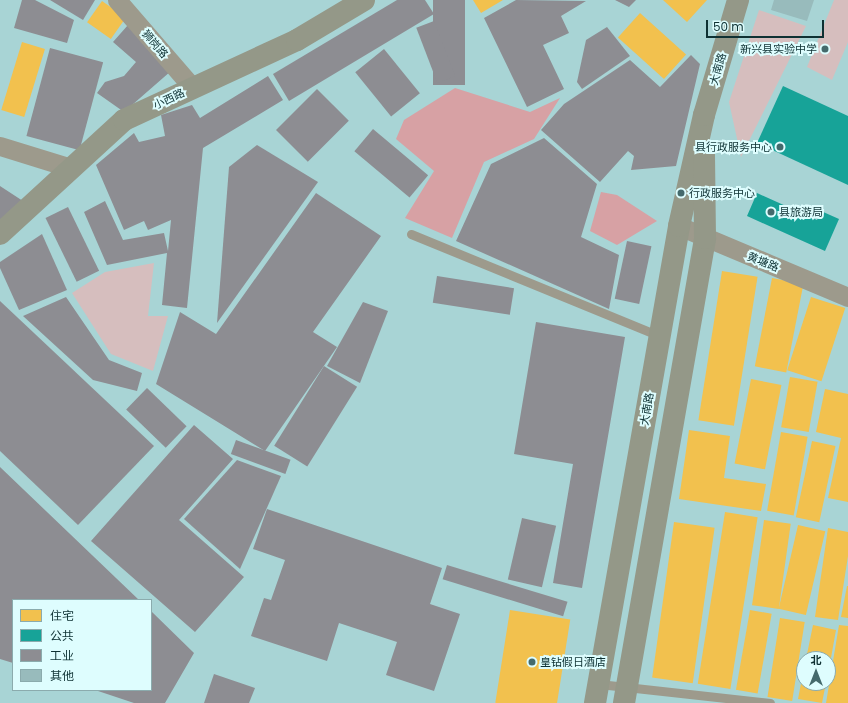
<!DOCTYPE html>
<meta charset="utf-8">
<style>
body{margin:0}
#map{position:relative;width:848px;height:703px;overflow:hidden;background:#a8d4d5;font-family:Poppins,"Noto Sans SC",sans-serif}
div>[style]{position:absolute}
.green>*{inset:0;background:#d6bebe}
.forest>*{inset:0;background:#d7a1a4}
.homes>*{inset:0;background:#f2c14e;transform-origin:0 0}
.public>*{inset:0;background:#17a398}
.industry>*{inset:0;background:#8d8d92;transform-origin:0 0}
.building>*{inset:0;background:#98bbbc}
.lane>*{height:9px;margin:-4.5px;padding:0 4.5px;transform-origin:4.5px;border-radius:4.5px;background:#9d9a8c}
.street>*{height:19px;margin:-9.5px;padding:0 9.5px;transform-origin:9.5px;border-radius:9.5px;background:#9d9a8c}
.secondary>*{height:22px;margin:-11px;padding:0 11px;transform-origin:11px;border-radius:11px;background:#949888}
.dots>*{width:11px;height:11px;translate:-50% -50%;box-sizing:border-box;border:2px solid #defdfe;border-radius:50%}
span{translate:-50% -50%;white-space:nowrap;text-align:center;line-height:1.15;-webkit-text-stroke:4px #defdfe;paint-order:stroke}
.street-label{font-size:11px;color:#0e3133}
.poi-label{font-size:11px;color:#0e3133}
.right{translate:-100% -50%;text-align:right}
.left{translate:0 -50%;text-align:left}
.legend{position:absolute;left:12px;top:599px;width:140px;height:92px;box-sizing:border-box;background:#defdfe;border:1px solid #8babad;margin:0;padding:5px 7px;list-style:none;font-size:12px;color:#0e3133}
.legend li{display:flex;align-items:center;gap:8px;height:20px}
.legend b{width:20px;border:1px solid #8babad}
.north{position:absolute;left:796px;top:651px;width:40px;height:40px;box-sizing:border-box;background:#defdfe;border:1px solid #8babad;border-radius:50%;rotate:0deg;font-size:11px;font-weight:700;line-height:16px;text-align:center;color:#0e3133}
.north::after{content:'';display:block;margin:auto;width:14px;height:18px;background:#446a6c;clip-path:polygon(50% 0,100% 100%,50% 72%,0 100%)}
.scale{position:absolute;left:706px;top:20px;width:118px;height:18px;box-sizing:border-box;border:2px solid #0e3133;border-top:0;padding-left:5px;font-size:12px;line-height:14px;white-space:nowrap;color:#0e3133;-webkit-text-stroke:3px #defdfe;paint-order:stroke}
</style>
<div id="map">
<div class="green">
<i style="clip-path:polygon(834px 0,848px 0,848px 42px,832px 80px,807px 67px)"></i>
<i style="clip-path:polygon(759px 10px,806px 26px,741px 157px,729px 102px)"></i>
<i style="clip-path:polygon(154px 263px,148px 316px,168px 316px,153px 371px,111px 354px,72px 293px,105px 272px)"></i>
</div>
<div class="forest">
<i style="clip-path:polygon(455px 88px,530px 112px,560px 98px,534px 139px,484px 162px,452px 238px,405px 218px,434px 171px,396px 139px,404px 120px)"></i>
<i style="clip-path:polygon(601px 192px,617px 195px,657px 221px,617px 245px,590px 231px)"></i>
</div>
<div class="homes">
<i style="clip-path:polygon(473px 0,503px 0,481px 13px)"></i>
<i style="clip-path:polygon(663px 0,707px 0,687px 22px)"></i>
<i style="left:102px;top:1px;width:29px;height:26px;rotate:35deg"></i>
<i style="left:640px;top:13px;width:62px;height:33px;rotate:42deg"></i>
<i style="left:22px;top:42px;width:24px;height:71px;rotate:17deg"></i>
<i style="left:722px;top:271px;width:36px;height:151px;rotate:9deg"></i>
<i style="left:772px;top:278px;width:32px;height:90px;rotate:11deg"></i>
<i style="left:811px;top:297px;width:36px;height:77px;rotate:18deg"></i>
<i style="left:790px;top:377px;width:28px;height:51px;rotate:10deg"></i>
<i style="left:751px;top:379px;width:31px;height:86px;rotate:11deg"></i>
<i style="clip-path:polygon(825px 389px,848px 394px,848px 502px,828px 498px,841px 438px,816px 432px)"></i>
<i style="clip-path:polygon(689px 430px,730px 436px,724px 478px,766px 484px,761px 511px,679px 499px)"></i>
<i style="left:781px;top:432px;width:27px;height:80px;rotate:10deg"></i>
<i style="left:812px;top:441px;width:24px;height:78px;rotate:12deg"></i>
<i style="left:725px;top:512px;width:33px;height:174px;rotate:9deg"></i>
<i style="left:764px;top:520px;width:27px;height:86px;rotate:8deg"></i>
<i style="left:674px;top:522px;width:41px;height:157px;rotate:8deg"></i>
<i style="left:798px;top:525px;width:28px;height:86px;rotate:13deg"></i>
<i style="clip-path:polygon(828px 528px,848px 532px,848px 556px,838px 620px,815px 617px)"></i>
<i style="clip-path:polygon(847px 586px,848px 586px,848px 618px,841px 617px)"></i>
<i style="left:510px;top:610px;width:61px;height:94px;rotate:9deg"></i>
<i style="left:750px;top:610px;width:22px;height:81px;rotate:10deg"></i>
<i style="left:780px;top:618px;width:25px;height:80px;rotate:9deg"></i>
<i style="clip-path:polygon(813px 625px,836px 630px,829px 669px,828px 659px,806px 659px)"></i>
<i style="clip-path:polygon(839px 625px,848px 626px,848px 703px,826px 703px)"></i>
<i style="clip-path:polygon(803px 673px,804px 683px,826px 683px,822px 703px,798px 699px)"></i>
</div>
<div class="public">
<i style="clip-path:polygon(783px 86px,848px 116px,848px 185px,757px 143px)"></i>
<i style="clip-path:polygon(757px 193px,817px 220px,821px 211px,839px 219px,825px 251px,747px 216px)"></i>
</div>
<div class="industry">
<i style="clip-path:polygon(22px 0,35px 0,74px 20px,67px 43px,14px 28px)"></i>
<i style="clip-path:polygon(50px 0,95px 0,83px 20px)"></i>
<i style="clip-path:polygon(397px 0,425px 0,434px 14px,289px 101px,273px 74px)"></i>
<i style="left:433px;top:0;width:32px;height:85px"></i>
<i style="clip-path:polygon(516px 0,586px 1px,561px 16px,569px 33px,543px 45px,564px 89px,527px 107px,484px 18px)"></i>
<i style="clip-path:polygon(615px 0,636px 0,629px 7px)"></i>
<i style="left:434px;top:21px;width:59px;height:19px;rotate:69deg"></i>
<i style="clip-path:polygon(128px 25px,171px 71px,124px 112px,97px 93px,105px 82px,124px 76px,136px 62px,113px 42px)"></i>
<i style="clip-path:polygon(607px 27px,630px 56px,582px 89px,577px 82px,586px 40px)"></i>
<i style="left:50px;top:48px;width:55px;height:91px;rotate:15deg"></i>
<i style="left:384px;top:49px;width:57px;height:37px;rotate:51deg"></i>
<i style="clip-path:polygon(691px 55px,700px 64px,676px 166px,631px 170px,634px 156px,628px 151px,600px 182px,541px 130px,564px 104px,630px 60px,660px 87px)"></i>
<i style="clip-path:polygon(268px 76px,283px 100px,203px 148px,187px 308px,162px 305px,167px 253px,107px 265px,84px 212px,105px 201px,123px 240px,164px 233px,168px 251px,171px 220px,148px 230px,144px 221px,124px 230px,96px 165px,134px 133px,139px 142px,165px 136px,161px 115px,192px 105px,200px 118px)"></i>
<i style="left:317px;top:89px;width:45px;height:58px;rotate:45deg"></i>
<i style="left:373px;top:129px;width:72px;height:29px;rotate:40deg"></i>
<i style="clip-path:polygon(544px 138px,597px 184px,581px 237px,619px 255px,609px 309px,456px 241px,491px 164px)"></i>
<i style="clip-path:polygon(257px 145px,318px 182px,217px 323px,229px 167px)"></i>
<i style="clip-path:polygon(0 186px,26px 203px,0 228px)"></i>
<i style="clip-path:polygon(316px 193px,381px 236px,313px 332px,337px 347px,265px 451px,156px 384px,180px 312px,216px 334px)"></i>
<i style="left:68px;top:207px;width:71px;height:25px;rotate:64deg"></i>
<i style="clip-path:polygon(42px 234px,67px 290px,19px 310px,0 268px,0 262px)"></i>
<i style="left:627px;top:241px;width:25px;height:59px;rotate:12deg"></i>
<i style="left:437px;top:276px;width:78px;height:27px;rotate:9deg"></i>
<i style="clip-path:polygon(66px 297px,109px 360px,142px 373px,137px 391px,93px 380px,23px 316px)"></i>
<i style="clip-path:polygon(0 301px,154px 446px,78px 525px,0 451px)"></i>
<i style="clip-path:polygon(363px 302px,388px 311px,360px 383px,327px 366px)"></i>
<i style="clip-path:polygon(536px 322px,625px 337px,582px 588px,553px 583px,573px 464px,514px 454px)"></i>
<i style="left:324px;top:366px;width:39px;height:94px;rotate:32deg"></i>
<i style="left:147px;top:388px;width:55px;height:30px;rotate:44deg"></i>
<i style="clip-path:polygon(194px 425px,233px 459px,179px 520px,244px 577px,195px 632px,91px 541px)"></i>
<i style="left:236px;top:440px;width:58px;height:15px;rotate:20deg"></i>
<i style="clip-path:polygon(237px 460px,281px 476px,240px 569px,184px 519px)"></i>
<i style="clip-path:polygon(0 467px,139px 600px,13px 600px,13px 663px,0 659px)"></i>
<i style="clip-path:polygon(267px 509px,442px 568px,430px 604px,460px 614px,434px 691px,386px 675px,397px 642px,339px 623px,327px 661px,251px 636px,264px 598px,271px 600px,285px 560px,253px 549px)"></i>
<i style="left:522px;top:518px;width:35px;height:63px;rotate:13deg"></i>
<i style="left:447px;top:565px;width:126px;height:15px;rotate:17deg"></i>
<i style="clip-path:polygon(151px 611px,194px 653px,165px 703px,134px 703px,95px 690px,151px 690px)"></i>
<i style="clip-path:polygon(214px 674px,255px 688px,249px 703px,204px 703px)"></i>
</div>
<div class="building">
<i style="clip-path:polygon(774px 0,814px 0,807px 21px,771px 10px)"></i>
</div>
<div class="lane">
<i style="left:411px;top:234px;width:269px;rotate:22.3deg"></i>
<i style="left:599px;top:684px;width:172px;rotate:6.3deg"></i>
</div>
<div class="street">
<i style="left:117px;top:0;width:116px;rotate:49.2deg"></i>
<i style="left:0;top:146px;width:74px;rotate:17.2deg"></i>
<i style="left:679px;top:226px;width:183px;rotate:22.8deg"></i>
</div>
<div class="secondary">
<i style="left:0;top:234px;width:168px;rotate:-42.6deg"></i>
<i style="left:124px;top:120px;width:191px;rotate:-24.8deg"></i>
<i style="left:297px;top:40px;width:78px;rotate:-30.8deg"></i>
<i style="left:595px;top:703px;width:484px;rotate:-80deg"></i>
<i style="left:679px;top:226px;width:114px;rotate:-77.3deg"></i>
<i style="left:704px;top:115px;width:120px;rotate:-73.5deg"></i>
<i style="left:624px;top:703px;width:472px;rotate:-80.1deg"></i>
<i style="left:705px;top:238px;width:87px;rotate:-90.7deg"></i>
</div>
<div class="dots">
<i style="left:825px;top:49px;background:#446a6c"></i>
<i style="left:780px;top:147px;background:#446a6c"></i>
<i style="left:681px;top:193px;background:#446a6c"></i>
<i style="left:771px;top:212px;background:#446a6c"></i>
<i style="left:532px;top:662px;background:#446a6c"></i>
</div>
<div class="street-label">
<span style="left:155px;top:44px;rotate:49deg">狮岗路</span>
<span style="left:718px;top:69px;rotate:-74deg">大南路</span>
<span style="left:169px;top:99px;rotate:-25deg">小西路</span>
<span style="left:763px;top:262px;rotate:22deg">黄塘路</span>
<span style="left:647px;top:409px;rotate:-80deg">大南路</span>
</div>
<div class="poi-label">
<span class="right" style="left:817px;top:49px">新兴县实验中学</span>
<span class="right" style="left:772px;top:147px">县行政服务中心</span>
<span class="left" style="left:689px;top:193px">行政服务中心</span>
<span class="left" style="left:779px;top:212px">县旅游局</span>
<span class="left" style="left:540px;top:662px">皇钻假日酒店</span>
</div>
<ul class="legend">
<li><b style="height:11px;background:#f2c14e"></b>住宅</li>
<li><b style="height:11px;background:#17a398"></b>公共</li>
<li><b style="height:11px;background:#8d8d92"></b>工业</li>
<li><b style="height:11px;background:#98bbbc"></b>其他</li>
</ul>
<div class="north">北</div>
<div class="scale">50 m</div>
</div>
